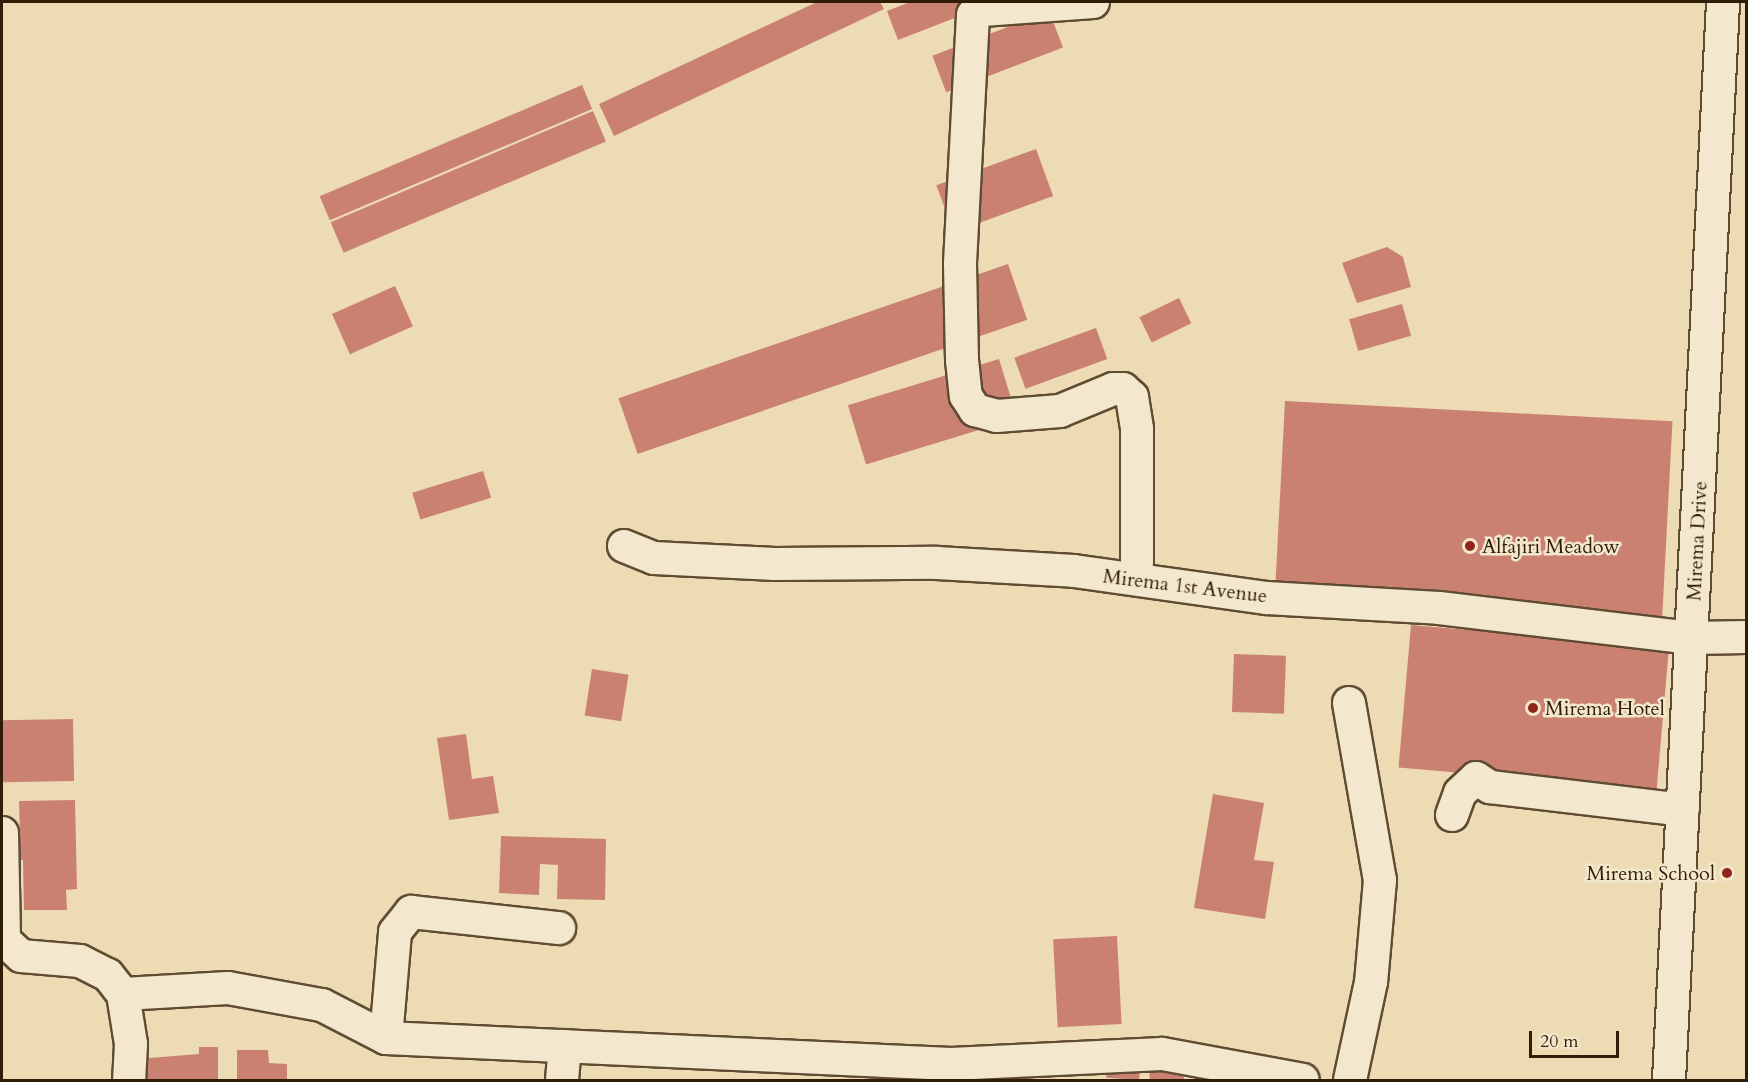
<!DOCTYPE html>
<style>
body{margin:0}
#map{position:relative;width:1748px;height:1082px;overflow:hidden;background:#ecdbb3;font-family:Cardo,serif}
div>[style]{position:absolute}
.building>*{inset:0;background:#cb8172;transform-origin:0 0}
.roads{filter:drop-shadow(2px 0 #5f4c32) drop-shadow(-2px 0 #5f4c32) drop-shadow(0 2px #5f4c32) drop-shadow(0 -2px #5f4c32)}
.minor>*{height:32px;margin:-16px;padding:0 16px;transform-origin:16px;border-radius:16px;background:#f3e8ce}
.dots>*{width:16px;height:16px;translate:-50% -50%;box-sizing:border-box;border:3px solid #f3e8ce;border-radius:50%}
span{translate:-50% -50%;white-space:nowrap;text-align:center;line-height:1.15;-webkit-text-stroke:5px #f3e8ce;paint-order:stroke}
.street-label{font-size:20px;color:#301d07}
.poi-label{font-size:20px;color:#301d07}
.left{translate:0 -50%;text-align:left}
.right{translate:-100% -50%;text-align:right}
.frame{position:absolute;inset:0;border:3px solid #301d07;pointer-events:none}
.scale{position:absolute;left:1529px;top:1031px;width:90px;height:27px;box-sizing:border-box;border:3px solid #301d07;border-top:0;padding-left:8px;font-size:18px;line-height:21px;white-space:nowrap;color:#301d07;-webkit-text-stroke:4px #f3e8ce;paint-order:stroke}
</style>
<div id="map">
<div class="building">
<i style="clip-path:polygon(817px 2px,880px 2px,884px 9px,614px 136px,599px 104px)"></i>
<i style="clip-path:polygon(910px 2px,996px 2px,898px 40px,887px 11px)"></i>
<i style="left:1049px;top:11px;width:39px;height:125px;rotate:69deg"></i>
<i style="left:582px;top:85px;width:26px;height:285px;rotate:67deg"></i>
<i style="left:593px;top:111px;width:33px;height:285px;rotate:67deg"></i>
<i style="left:1036px;top:149px;width:50px;height:106px;rotate:70deg"></i>
<i style="clip-path:polygon(1387px 247px,1403px 257px,1411px 287px,1357px 303px,1342px 263px)"></i>
<i style="left:1008px;top:264px;width:59px;height:412px;rotate:71deg"></i>
<i style="left:395px;top:286px;width:44px;height:69px;rotate:66deg"></i>
<i style="left:1179px;top:298px;width:28px;height:44px;rotate:64deg"></i>
<i style="left:1402px;top:304px;width:33px;height:55px;rotate:74deg"></i>
<i style="left:1096px;top:328px;width:33px;height:87px;rotate:70deg"></i>
<i style="left:999px;top:359px;width:62px;height:158px;rotate:73deg"></i>
<i style="left:1285px;top:401px;width:388px;height:198px;rotate:3deg"></i>
<i style="left:483px;top:471px;width:28px;height:74px;rotate:73deg"></i>
<i style="left:1411px;top:625px;width:259px;height:143px;rotate:5deg"></i>
<i style="left:1234px;top:654px;width:52px;height:58px;rotate:2deg"></i>
<i style="left:592px;top:669px;width:37px;height:47px;rotate:9deg"></i>
<i style="left:73px;top:719px;width:62px;height:71px;rotate:89deg"></i>
<i style="clip-path:polygon(466px 734px,472px 779px,493px 776px,499px 813px,449px 820px,437px 738px)"></i>
<i style="clip-path:polygon(1213px 794px,1264px 803px,1254px 860px,1274px 862px,1265px 919px,1194px 908px)"></i>
<i style="clip-path:polygon(75px 800px,77px 889px,66px 890px,67px 910px,24px 910px,23px 860px,12px 860px,11px 836px,20px 835px,19px 801px)"></i>
<i style="clip-path:polygon(501px 836px,606px 839px,605px 900px,557px 899px,558px 865px,540px 864px,539px 895px,499px 893px)"></i>
<i style="left:1117px;top:936px;width:88px;height:64px;rotate:87deg"></i>
<i style="clip-path:polygon(199px 1047px,218px 1047px,218px 1080px,137px 1080px,137px 1059px,199px 1054px)"></i>
<i style="clip-path:polygon(237px 1050px,268px 1050px,269px 1063px,287px 1064px,287px 1080px,237px 1080px)"></i>
<i style="left:1140px;top:1067px;width:13px;height:33px;rotate:94deg"></i>
<i style="clip-path:polygon(1149px 1071px,1183px 1072px,1184px 1080px,1150px 1080px)"></i>
</div>
<div class="roads">
<div class="minor">
<i style="left:1093px;top:2px;width:111px;rotate:175.9deg"></i>
<i style="left:982px;top:10px;width:10px;rotate:151deg"></i>
<i style="left:973px;top:15px;width:249px;rotate:93deg"></i>
<i style="left:960px;top:264px;width:96px;rotate:88.8deg"></i>
<i style="left:962px;top:360px;width:36px;rotate:84deg"></i>
<i style="left:966px;top:396px;width:17px;rotate:57deg"></i>
<i style="left:975px;top:410px;width:23px;rotate:15deg"></i>
<i style="left:997px;top:416px;width:63px;rotate:-4.5deg"></i>
<i style="left:1060px;top:411px;width:57px;rotate:-22.5deg"></i>
<i style="left:1113px;top:389px;width:10px"></i>
<i style="left:1123px;top:389px;width:12px;rotate:42deg"></i>
<i style="left:1132px;top:397px;width:32px;rotate:81deg"></i>
<i style="left:1137px;top:429px;width:134px;rotate:90deg"></i>
<i style="left:624px;top:546px;width:32px;rotate:22deg"></i>
<i style="left:654px;top:558px;width:121px;rotate:2.8deg"></i>
<i style="left:775px;top:564px;width:162px;rotate:-0.4deg"></i>
<i style="left:937px;top:563px;width:137px;rotate:3.3deg"></i>
<i style="left:1074px;top:571px;width:195px;rotate:8deg"></i>
<i style="left:1267px;top:598px;width:172px;rotate:3.3deg"></i>
<i style="left:1439px;top:608px;width:255px;rotate:6.8deg"></i>
<i style="left:1692px;top:638px;width:54px;rotate:-1.1deg"></i>
<i style="left:1349px;top:703px;width:180px;rotate:80.1deg"></i>
<i style="left:1380px;top:880px;width:102px;rotate:95deg"></i>
<i style="left:1371px;top:982px;width:100px;rotate:102.1deg"></i>
<i style="left:1452px;top:815px;width:23px;rotate:-70deg"></i>
<i style="left:1460px;top:793px;width:22px;rotate:-43deg"></i>
<i style="left:1476px;top:778px;width:17px;rotate:33deg"></i>
<i style="left:1490px;top:787px;width:194px;rotate:6.8deg"></i>
<i style="left:2px;top:833px;width:107px;rotate:88.9deg"></i>
<i style="left:4px;top:940px;width:23px;rotate:43deg"></i>
<i style="left:21px;top:956px;width:59px;rotate:4.8deg"></i>
<i style="left:80px;top:961px;width:31px;rotate:27deg"></i>
<i style="left:108px;top:975px;width:24px;rotate:52deg"></i>
<i style="left:123px;top:994px;width:51px;rotate:80.9deg"></i>
<i style="left:131px;top:1044px;width:36px;rotate:93deg"></i>
<i style="left:123px;top:994px;width:105px;rotate:-3.3deg"></i>
<i style="left:228px;top:988px;width:96px;rotate:10.3deg"></i>
<i style="left:322px;top:1005px;width:72px;rotate:27.3deg"></i>
<i style="left:386px;top:1038px;width:566px;rotate:2.63deg"></i>
<i style="left:951px;top:1064px;width:211px;rotate:-2.7deg"></i>
<i style="left:1162px;top:1054px;width:143px;rotate:10.4deg"></i>
<i style="left:386px;top:1038px;width:106px;rotate:-85.1deg"></i>
<i style="left:395px;top:932px;width:26px;rotate:-51deg"></i>
<i style="left:411px;top:912px;width:149px;rotate:6.2deg"></i>
<i style="left:562px;top:1080px;width:34px;rotate:-85deg"></i>
<i style="left:1669px;top:1080px;width:1079px;rotate:-87.13deg"></i>
</div>
</div>
<div class="dots">
<i style="left:1470px;top:546px;background:#8f2418"></i>
<i style="left:1533px;top:708px;background:#8f2418"></i>
<i style="left:1727px;top:873px;background:#8f2418"></i>
</div>
<div class="street-label">
<span style="left:1697px;top:541px;rotate:-87deg">Mirema Drive</span>
<span style="left:1185px;top:586px;rotate:7deg">Mirema 1st Avenue</span>
</div>
<div class="poi-label">
<span class="left" style="left:1482px;top:546px">Alfajiri Meadow</span>
<span class="left" style="left:1545px;top:708px">Mirema Hotel</span>
<span class="right" style="left:1715px;top:873px">Mirema School</span>
</div>
<div class="frame"></div>
<div class="scale">20 m</div>
</div>
